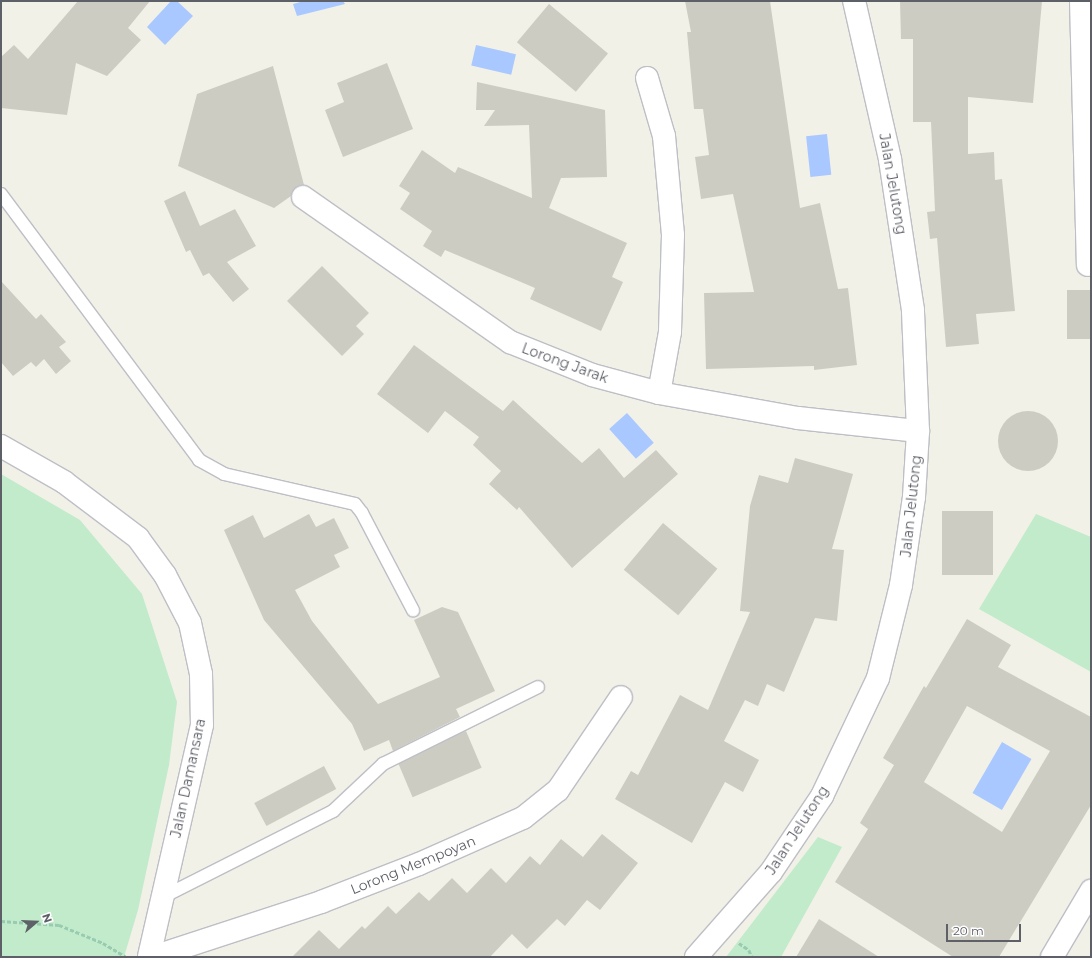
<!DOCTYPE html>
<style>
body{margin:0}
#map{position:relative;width:1092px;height:958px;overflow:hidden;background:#f2f1e7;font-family:Montserrat,sans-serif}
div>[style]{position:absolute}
.green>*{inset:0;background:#c1ebca}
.water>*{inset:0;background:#a9c8ff;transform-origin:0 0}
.building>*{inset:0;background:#cdccc3;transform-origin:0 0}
.round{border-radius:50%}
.path>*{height:2.5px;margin-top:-1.25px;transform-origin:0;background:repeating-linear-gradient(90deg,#98cbb0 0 4px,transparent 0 6px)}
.roads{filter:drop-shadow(1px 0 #bebfc6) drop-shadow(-1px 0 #bebfc6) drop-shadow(0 1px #bebfc6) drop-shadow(0 -1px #bebfc6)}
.service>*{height:12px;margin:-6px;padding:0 6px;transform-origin:6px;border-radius:6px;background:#fff}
.minor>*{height:22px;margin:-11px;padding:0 11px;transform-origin:11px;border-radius:11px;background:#fff}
.tertiary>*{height:22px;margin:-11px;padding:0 11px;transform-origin:11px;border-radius:11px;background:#fff}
span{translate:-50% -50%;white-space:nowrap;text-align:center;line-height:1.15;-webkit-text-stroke:3px #fff;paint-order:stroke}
.street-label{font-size:14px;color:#5e6068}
.frame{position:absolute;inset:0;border:2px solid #5e6068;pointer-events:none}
.north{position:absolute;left:16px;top:902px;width:40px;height:40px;-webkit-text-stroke:3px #fff;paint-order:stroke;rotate:71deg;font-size:11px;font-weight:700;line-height:16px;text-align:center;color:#5e6068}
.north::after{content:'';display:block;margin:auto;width:14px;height:18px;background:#5e6068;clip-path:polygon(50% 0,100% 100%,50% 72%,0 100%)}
.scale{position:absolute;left:946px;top:924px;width:75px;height:18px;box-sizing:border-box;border:2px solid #5e6068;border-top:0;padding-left:5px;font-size:12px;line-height:14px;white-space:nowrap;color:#5e6068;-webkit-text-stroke:3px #fff;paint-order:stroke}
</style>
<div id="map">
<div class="green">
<i style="clip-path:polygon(1px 474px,80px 520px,142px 594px,177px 702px,169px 765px,138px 910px,124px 957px,1px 957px)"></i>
<i style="clip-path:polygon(1036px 514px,1091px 537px,1091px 672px,979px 609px)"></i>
<i style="clip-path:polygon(818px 837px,842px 847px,781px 957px,726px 957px)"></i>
</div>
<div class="water">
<i style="clip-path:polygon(171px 1px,177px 1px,193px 16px,165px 45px,147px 27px)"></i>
<i style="clip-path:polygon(304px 1px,343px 1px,345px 4px,297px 16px,293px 4px)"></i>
<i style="left:476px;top:45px;width:41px;height:21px;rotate:13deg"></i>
<i style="left:827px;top:134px;width:41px;height:21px;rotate:84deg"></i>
<i style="left:627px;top:413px;width:40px;height:24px;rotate:48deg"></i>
<i style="left:1002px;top:742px;width:34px;height:59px;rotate:30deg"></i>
</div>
<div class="building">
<i style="clip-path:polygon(78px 1px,150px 1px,128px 28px,141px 40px,107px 76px,76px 63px,67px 115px,1px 108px,1px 57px,14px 45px,28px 59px)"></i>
<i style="clip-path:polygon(685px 1px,770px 1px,800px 208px,820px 203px,838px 289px,848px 288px,857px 365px,814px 370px,814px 366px,706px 369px,704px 293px,754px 292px,733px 194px,701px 199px,695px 157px,709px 155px,703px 109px,694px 109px,687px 32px,691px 32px)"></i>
<i style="clip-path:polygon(900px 1px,1042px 1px,1033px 103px,968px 97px,968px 154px,994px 152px,995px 180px,1002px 179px,1015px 311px,976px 314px,979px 344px,946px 347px,937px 238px,930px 239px,927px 212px,935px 211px,931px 122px,913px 122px,913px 39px,901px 39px)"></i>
<i style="left:549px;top:4px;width:77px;height:50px;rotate:40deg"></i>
<i style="clip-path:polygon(387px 63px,413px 129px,343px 157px,325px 110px,344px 102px,337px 83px)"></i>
<i style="clip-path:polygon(273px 66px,304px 185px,297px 186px,291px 196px,274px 208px,178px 166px,197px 94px)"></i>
<i style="clip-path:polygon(477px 82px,605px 110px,607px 177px,561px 178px,549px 208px,627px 243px,612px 277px,623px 282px,601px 331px,530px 299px,535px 288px,445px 250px,441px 257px,423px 246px,432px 231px,400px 209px,410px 193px,399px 186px,422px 150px,455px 173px,458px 167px,532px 198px,529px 125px,484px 126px,495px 110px,476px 110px)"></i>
<i style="clip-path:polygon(185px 191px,200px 226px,235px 209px,256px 246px,227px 262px,249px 289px,233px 302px,209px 273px,203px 276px,190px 250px,186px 252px,164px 201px)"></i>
<i style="clip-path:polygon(322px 266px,369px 313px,356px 326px,364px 334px,342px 356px,287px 301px)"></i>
<i style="clip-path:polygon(1px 281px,36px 319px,41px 314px,66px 342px,59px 347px,71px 361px,56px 374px,44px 359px,36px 367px,31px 362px,13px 376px,1px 362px)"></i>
<i style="left:1091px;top:290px;width:49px;height:24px;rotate:90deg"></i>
<i style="clip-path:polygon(414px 345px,503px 411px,513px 400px,582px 463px,599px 448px,624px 478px,656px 450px,678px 474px,572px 568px,519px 507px,517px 510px,489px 484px,501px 471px,473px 445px,479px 437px,445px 411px,428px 433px,377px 394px)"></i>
<i class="round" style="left:998px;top:411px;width:60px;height:60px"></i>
<i style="clip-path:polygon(795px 458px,853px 474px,832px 549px,844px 550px,837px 621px,815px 618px,784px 692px,767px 684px,758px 706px,745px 700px,724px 741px,759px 760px,743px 792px,725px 782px,692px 843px,615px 799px,631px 771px,638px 775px,680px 695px,708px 710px,750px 612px,740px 611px,750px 506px,759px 475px,788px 483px)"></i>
<i style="left:942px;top:511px;width:51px;height:64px"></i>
<i style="clip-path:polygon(309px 514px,316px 527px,334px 518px,349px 548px,334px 555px,340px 567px,295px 590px,312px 621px,378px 704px,440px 677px,414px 620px,442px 607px,458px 612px,495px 691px,456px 709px,460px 717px,393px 751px,389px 740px,364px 751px,352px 724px,264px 620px,224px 530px,253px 515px,264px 538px)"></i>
<i style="left:663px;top:523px;width:71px;height:61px;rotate:40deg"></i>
<i style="clip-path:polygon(evenodd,967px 619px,1011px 645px,998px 667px,1091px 717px,1091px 805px,999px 957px,953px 957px,835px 882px,868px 829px,860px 823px,894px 765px,883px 758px,924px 686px,926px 688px,967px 619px,967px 706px,1050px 751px,1002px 832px,924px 782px,967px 706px)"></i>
<i style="left:466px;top:731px;width:40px;height:75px;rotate:67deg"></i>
<i style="left:324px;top:766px;width:26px;height:79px;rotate:62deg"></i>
<i style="clip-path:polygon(602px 834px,638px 863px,600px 910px,587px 900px,565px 926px,557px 919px,527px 949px,512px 934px,490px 957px,292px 957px,319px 930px,339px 949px,362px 926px,365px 929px,388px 906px,396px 914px,419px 892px,429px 901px,452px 878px,467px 893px,491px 868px,506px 883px,530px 856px,540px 865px,561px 839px,583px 857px)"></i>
<i style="clip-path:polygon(819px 919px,879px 957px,796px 957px)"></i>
</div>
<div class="path">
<i style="left:1px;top:921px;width:58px;rotate:3.9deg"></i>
<i style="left:59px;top:925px;width:48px;rotate:22.2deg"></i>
<i style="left:103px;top:943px;width:26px;rotate:31deg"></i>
<i style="left:739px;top:943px;width:12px;rotate:35deg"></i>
<i style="left:749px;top:950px;width:8px;rotate:67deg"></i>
</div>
<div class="roads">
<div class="service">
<i style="left:1px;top:194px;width:332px;rotate:53.3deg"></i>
<i style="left:199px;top:460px;width:29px;rotate:29deg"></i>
<i style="left:224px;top:474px;width:134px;rotate:12.9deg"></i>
<i style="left:355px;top:504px;width:11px;rotate:52deg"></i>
<i style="left:362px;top:513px;width:110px;rotate:62.3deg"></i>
<i style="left:163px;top:897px;width:191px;rotate:-26.8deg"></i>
<i style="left:333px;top:811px;width:69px;rotate:-43.2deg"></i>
<i style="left:383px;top:764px;width:173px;rotate:-26.4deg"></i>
</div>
<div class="minor">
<i style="left:1081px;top:1px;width:264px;rotate:88.5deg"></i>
<i style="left:647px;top:78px;width:60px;rotate:73.7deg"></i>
<i style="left:664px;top:136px;width:99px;rotate:84.8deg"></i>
<i style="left:673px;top:235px;width:97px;rotate:91.8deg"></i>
<i style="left:670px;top:332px;width:62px;rotate:100.2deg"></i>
<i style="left:303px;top:197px;width:253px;rotate:35deg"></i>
<i style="left:510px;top:342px;width:88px;rotate:21.9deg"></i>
<i style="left:592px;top:375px;width:69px;rotate:15deg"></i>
<i style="left:659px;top:393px;width:141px;rotate:10.2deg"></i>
<i style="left:798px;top:418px;width:121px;rotate:6.2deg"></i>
<i style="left:1px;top:446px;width:73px;rotate:29.7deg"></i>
<i style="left:64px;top:482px;width:93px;rotate:37.1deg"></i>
<i style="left:138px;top:538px;width:46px;rotate:53.9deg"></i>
<i style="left:165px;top:575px;width:54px;rotate:62.5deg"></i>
<i style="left:190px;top:623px;width:52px;rotate:77.8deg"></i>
<i style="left:201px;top:674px;width:51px;rotate:88.9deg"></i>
<i style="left:202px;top:725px;width:238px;rotate:102.9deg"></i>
<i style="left:153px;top:957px;width:177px;rotate:-18.1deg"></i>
<i style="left:321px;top:902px;width:105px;rotate:-21.2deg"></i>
<i style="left:419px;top:864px;width:114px;rotate:-23.9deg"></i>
<i style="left:523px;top:818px;width:45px;rotate:-38.7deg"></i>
<i style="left:558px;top:790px;width:112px;rotate:-55.9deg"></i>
<i style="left:1052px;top:957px;width:77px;rotate:-59.4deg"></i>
</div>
<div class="tertiary">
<i style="left:696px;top:957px;width:113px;rotate:-48.6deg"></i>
<i style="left:771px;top:872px;width:92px;rotate:-56.1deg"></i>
<i style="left:822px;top:796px;width:131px;rotate:-64.6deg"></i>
<i style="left:878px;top:678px;width:96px;rotate:-76.1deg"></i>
<i style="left:901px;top:585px;width:89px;rotate:-81.6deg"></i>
<i style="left:914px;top:497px;width:66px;rotate:-86.5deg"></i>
<i style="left:918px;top:431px;width:121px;rotate:-92.4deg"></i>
<i style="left:913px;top:310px;width:153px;rotate:-98.7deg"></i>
<i style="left:890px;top:159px;width:162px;rotate:-102.8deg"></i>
</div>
</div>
<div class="street-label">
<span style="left:893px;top:184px;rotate:80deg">Jalan Jelutong</span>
<span style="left:565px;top:363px;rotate:20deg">Lorong Jarak</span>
<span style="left:911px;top:506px;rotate:-84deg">Jalan Jelutong</span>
<span style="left:188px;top:778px;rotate:-78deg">Jalan Damansara</span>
<span style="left:797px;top:830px;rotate:-57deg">Jalan Jelutong</span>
<span style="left:413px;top:865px;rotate:-22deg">Lorong Mempoyan</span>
</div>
<div class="frame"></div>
<div class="north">N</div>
<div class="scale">20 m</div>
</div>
